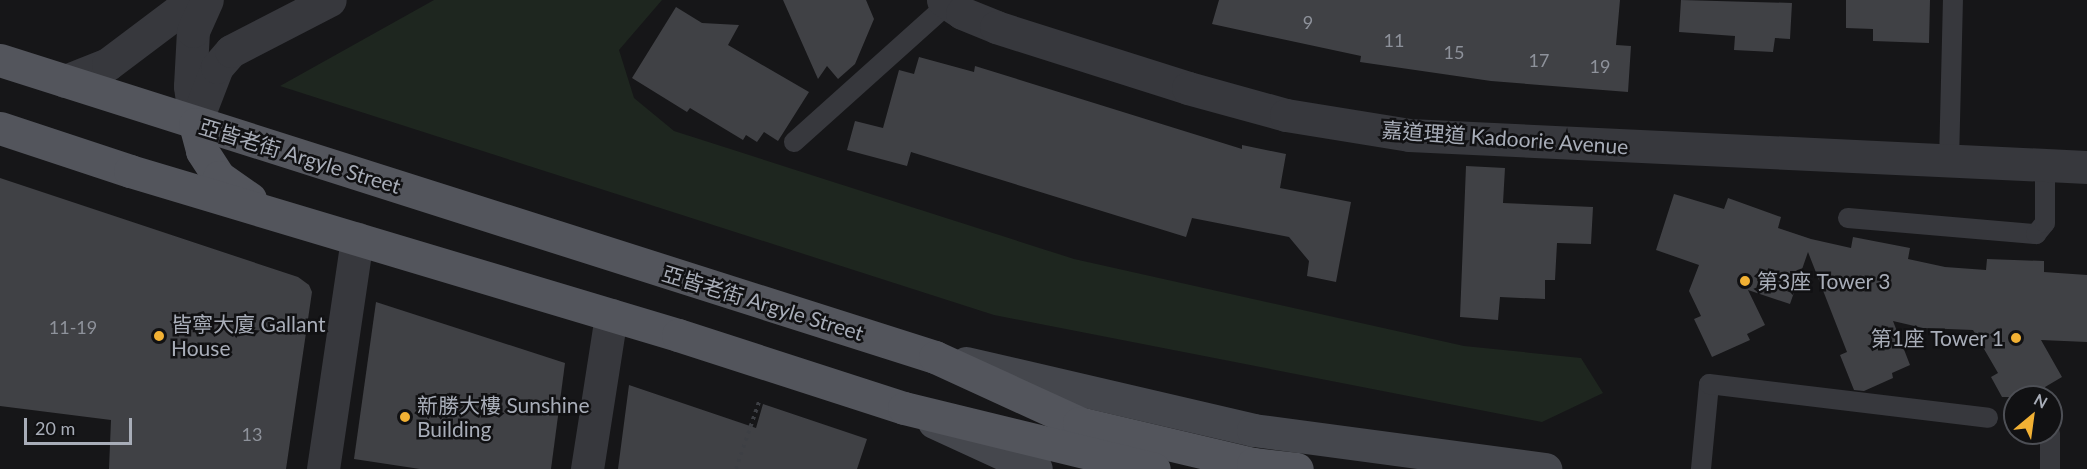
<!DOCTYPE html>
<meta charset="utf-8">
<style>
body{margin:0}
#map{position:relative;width:2087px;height:469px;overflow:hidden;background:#161618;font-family:Lato,"Noto Sans TC",sans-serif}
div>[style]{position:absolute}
.green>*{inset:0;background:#1e261f}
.building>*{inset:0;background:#404145}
.path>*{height:4px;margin-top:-2px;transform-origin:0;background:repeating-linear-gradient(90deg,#3d3f44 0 3px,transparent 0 7.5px)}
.service>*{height:20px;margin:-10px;padding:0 10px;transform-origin:10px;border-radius:10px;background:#37383d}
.minor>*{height:33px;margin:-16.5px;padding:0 16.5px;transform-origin:16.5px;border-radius:16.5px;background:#37383d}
.tertiary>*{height:33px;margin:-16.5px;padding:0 16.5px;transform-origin:16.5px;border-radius:16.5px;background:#37383d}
.secondary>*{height:33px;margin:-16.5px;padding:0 16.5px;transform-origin:16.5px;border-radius:16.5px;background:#45474d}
.primary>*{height:33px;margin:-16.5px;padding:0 16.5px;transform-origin:16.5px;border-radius:16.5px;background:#53555c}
.dots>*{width:16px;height:16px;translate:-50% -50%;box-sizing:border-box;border:3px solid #111113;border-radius:50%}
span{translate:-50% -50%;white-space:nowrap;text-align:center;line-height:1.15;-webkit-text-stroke:5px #111113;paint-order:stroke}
.number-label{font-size:18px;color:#8e929b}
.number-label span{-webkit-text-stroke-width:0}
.street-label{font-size:21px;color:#a8adb8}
.poi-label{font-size:21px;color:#a8adb8}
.left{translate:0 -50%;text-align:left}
.right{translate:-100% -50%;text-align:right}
.north{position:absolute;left:2003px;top:385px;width:60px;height:60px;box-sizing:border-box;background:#111113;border:2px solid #4d4f55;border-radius:50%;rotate:29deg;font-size:16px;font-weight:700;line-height:24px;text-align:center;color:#a8adb8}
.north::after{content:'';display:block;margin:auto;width:21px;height:27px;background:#f2b134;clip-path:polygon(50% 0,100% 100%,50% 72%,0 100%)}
.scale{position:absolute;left:24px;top:418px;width:108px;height:27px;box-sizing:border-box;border:3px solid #a8adb8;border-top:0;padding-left:8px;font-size:18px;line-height:21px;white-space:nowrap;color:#a8adb8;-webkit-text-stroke:4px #111113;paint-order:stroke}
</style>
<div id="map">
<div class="green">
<i style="clip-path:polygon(434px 0,662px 0,619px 50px,634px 98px,674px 131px,1074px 259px,1464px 346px,1581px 358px,1603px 393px,1542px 422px,994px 315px,280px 86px)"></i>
</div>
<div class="building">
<i style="clip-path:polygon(783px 0,866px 0,874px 19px,855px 64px,838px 79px,827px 66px,818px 79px)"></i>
<i style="clip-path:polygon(1219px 0,1620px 0,1616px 45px,1631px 46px,1628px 92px,1491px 81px,1360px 62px,1361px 56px,1212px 24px)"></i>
<i style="clip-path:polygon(1681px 0,1792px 3px,1790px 39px,1775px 38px,1773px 52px,1734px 50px,1735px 36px,1679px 32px)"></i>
<i style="clip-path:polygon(1846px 0,1930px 0,1929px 43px,1873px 41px,1873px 29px,1846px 28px)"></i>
<i style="clip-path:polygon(676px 7px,702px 23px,739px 25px,728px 45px,809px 92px,778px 141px,764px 132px,757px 142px,746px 135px,743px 140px,690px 108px,687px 112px,632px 78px)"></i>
<i style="clip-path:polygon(919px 57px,974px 72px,975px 66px,1242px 149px,1242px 145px,1286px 154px,1280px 188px,1351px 202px,1336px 282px,1307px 276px,1309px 261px,1289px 237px,1192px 218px,1186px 237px,911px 152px,907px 166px,847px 150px,855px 121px,883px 128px,899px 70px,914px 74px)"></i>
<i style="clip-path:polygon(1466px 166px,1505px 168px,1503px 203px,1593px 207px,1591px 244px,1557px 243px,1555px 280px,1545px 280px,1545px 299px,1500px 297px,1498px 320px,1460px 317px)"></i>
<i style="clip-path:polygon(0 178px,298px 277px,309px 285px,312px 292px,286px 469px,109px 469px,111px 420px,0 406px)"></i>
<i style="clip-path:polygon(1674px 194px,1724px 209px,1728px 198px,1781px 217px,1778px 228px,1811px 239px,1851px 248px,1853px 237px,1910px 248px,1908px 259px,1945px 267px,1986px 270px,1987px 259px,2044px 261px,2044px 272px,2087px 275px,2087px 342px,2041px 340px,2062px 377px,2045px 387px,2051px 397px,2002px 397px,1991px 377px,1998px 373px,1973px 330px,1923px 328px,1893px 321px,1910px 365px,1892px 373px,1893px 378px,1864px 391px,1854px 390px,1840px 355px,1847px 352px,1808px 252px,1790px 304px,1748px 290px,1765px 325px,1747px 334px,1750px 340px,1712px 357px,1694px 319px,1701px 316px,1689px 291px,1699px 265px,1656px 250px)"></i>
<i style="clip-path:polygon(376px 302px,565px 363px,551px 469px,420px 469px,354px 459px)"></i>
<i style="clip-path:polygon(629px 385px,756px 428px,763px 404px,867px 439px,857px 469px,618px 469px)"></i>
</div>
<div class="path">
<i style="left:736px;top:469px;width:71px;rotate:-71.1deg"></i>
</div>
<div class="service">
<i style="left:794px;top:142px;width:207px;rotate:-41.9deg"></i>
<i style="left:1949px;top:162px;width:162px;rotate:-88.6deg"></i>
<i style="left:1848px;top:218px;width:189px;rotate:4.9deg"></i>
<i style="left:2036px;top:234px;width:14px;rotate:-51deg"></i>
<i style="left:2045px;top:223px;width:56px;rotate:-90deg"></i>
<i style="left:1701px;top:469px;width:85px;rotate:-84.6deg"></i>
<i style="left:1709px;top:384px;width:281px;rotate:6.9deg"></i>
<i style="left:2050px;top:469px;width:36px;rotate:-90deg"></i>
</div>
<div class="minor">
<i style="left:943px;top:0;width:23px;rotate:34deg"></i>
<i style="left:962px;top:13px;width:37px;rotate:22deg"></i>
<i style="left:996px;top:27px;width:201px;rotate:17.6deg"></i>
<i style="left:1188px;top:88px;width:102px;rotate:15.4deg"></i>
<i style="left:1286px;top:115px;width:125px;rotate:9.2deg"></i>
<i style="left:1409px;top:135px;width:679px;rotate:2.7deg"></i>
<i style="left:65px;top:81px;width:46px;rotate:-21.6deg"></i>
<i style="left:108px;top:64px;width:106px;rotate:-37deg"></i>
<i style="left:194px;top:115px;width:29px;rotate:-98deg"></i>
<i style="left:190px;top:86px;width:55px;rotate:-86.9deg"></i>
<i style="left:193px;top:31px;width:34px;rotate:-66deg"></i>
<i style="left:195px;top:124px;width:61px;rotate:-68.9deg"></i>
<i style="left:217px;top:67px;width:21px;rotate:-49deg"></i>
<i style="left:231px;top:51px;width:111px;rotate:-27.3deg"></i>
<i style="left:323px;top:469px;width:233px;rotate:-81.6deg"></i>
</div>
<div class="tertiary">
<i style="left:587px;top:469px;width:156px;rotate:-81.1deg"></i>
</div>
<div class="secondary">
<i style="left:966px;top:363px;width:295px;rotate:13.1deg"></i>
<i style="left:1253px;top:430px;width:295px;rotate:7.6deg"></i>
<i style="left:934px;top:422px;width:112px;rotate:24.7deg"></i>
</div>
<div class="primary">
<i style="left:0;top:60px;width:981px;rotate:17.62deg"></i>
<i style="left:935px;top:357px;width:158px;rotate:24.6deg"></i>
<i style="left:1079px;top:423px;width:179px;rotate:13.3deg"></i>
<i style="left:1253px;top:464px;width:44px;rotate:6.5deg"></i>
<i style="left:195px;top:124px;width:28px;rotate:75deg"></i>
<i style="left:202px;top:151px;width:31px;rotate:57deg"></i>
<i style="left:219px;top:177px;width:38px;rotate:35deg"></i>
<i style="left:0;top:128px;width:137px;rotate:18.3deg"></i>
<i style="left:130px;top:171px;width:572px;rotate:16.66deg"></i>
<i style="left:678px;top:335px;width:237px;rotate:17.9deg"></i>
<i style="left:904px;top:408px;width:257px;rotate:13.7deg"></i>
</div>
<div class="dots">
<i style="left:1745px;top:281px;background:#f2b134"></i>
<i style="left:159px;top:336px;background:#f2b134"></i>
<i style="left:2016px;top:338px;background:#f2b134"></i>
<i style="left:405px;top:417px;background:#f2b134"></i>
</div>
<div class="number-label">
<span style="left:1308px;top:22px">9</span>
<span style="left:1394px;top:40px">11</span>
<span style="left:1454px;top:52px">15</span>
<span style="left:1539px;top:60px">17</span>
<span style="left:1600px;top:66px">19</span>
<span style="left:73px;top:327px">11-19</span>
<span style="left:252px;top:434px">13</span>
</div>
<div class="street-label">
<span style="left:1505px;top:138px;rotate:4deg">嘉道理道 Kadoorie Avenue</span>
<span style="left:300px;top:156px;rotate:17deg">亞皆老街 Argyle Street</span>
<span style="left:763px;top:303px;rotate:17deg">亞皆老街 Argyle Street</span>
</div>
<div class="poi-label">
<span class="left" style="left:1757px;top:281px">第3座 Tower 3</span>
<span class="left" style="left:171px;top:336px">皆寧大廈 Gallant<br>House</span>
<span class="right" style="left:2004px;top:338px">第1座 Tower 1</span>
<span class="left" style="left:417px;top:417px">新勝大樓 Sunshine<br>Building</span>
</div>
<div class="north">N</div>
<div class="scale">20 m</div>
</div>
